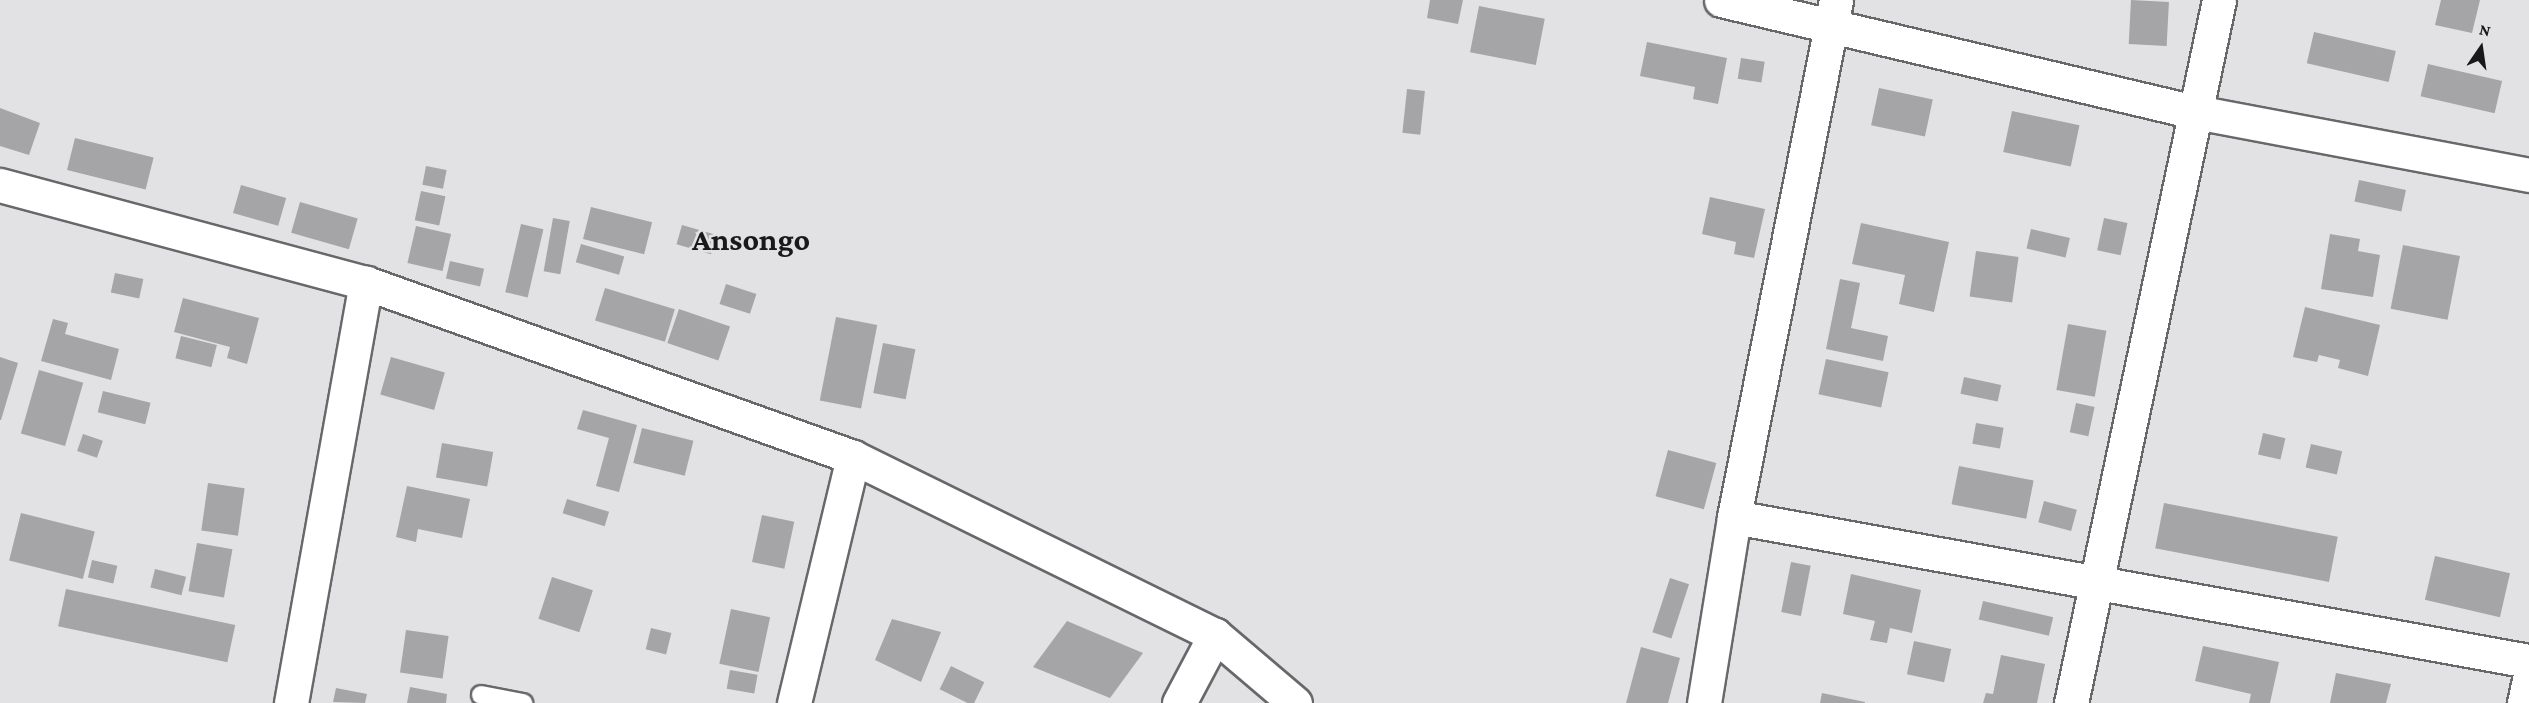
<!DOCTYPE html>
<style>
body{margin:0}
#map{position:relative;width:2529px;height:703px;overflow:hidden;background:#e2e2e5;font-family:"Crimson Pro",serif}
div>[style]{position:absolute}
.building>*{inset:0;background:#a5a5a8;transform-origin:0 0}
.roads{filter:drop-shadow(2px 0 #68686b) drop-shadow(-2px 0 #68686b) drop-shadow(0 2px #68686b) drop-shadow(0 -2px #68686b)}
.service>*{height:18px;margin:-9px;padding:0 9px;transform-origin:9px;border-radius:9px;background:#fff}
.minor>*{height:33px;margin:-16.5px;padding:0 16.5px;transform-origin:16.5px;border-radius:16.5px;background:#fff}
span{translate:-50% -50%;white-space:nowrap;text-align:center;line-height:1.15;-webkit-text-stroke:5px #e2e2e5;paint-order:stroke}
.town-label{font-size:32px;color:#19191a;font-weight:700}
.north{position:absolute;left:2451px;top:18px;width:60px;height:60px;-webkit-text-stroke:4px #e2e2e5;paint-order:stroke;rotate:13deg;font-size:16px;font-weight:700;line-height:24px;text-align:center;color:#19191a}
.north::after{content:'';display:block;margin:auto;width:21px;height:27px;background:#19191a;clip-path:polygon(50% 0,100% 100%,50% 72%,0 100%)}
</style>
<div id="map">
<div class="building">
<i style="clip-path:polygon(1430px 0,1463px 0,1458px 24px,1427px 18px)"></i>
<i style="left:2131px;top:0;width:38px;height:44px;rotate:3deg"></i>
<i style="clip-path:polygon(2441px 0,2480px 0,2472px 33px,2435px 25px)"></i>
<i style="left:1479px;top:6px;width:67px;height:47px;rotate:11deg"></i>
<i style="left:2314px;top:32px;width:84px;height:32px;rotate:13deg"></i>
<i style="clip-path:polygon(1647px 42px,1727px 58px,1718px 104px,1693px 99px,1695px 87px,1640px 76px)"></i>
<i style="left:1741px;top:58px;width:24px;height:21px;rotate:9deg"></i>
<i style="left:2428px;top:64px;width:76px;height:33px;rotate:13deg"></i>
<i style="left:1879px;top:88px;width:55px;height:38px;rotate:12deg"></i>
<i style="left:1407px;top:89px;width:18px;height:44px;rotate:6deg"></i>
<i style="clip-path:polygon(0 108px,40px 123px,29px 155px,0 146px)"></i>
<i style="left:2012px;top:111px;width:69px;height:42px;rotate:12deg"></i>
<i style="left:75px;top:138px;width:81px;height:33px;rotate:14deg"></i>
<i style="left:426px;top:166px;width:21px;height:19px;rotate:11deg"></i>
<i style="left:2359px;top:180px;width:48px;height:22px;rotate:12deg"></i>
<i style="left:241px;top:185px;width:47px;height:29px;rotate:16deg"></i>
<i style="left:421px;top:191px;width:25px;height:30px;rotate:12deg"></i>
<i style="clip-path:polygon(1710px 197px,1765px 209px,1754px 258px,1734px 254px,1736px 242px,1702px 234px)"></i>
<i style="left:300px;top:202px;width:60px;height:32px;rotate:16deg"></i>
<i style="left:591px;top:207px;width:63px;height:33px;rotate:14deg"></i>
<i style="left:553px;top:218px;width:17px;height:54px;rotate:10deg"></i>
<i style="left:2104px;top:218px;width:24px;height:33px;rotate:12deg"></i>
<i style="clip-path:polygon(1861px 223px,1949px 242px,1934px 312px,1899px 304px,1905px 275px,1852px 264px)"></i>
<i style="left:521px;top:224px;width:23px;height:70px;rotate:13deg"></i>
<i style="left:682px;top:225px;width:36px;height:20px;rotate:16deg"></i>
<i style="left:416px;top:226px;width:36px;height:38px;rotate:13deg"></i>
<i style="left:2031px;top:229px;width:40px;height:20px;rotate:13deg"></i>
<i style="clip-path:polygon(2330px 234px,2360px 239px,2358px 251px,2380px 255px,2373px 297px,2321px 289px)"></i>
<i style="left:581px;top:244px;width:45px;height:19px;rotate:16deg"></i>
<i style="left:2403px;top:245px;width:58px;height:65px;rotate:11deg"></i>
<i style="left:1976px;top:251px;width:43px;height:46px;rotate:8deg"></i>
<i style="left:450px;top:261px;width:35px;height:18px;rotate:13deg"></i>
<i style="left:115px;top:273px;width:29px;height:20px;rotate:12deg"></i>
<i style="clip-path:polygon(1840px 279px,1860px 283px,1851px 328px,1888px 336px,1883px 361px,1826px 349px)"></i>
<i style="left:726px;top:284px;width:32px;height:21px;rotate:18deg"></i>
<i style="left:605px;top:288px;width:73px;height:34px;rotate:17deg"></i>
<i style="clip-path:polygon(183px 298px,259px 318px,247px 364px,227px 358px,230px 347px,174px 332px)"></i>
<i style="clip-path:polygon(2305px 307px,2380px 325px,2368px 376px,2338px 368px,2340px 360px,2319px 355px,2317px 362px,2293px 357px)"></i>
<i style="left:679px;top:309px;width:54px;height:36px;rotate:19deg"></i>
<i style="left:836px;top:317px;width:42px;height:85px;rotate:11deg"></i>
<i style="clip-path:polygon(53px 319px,68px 323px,65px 334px,119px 349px,111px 380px,41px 361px)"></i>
<i style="left:2068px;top:324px;width:39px;height:67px;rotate:10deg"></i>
<i style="left:181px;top:336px;width:37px;height:23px;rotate:14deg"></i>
<i style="left:883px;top:343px;width:33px;height:51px;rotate:11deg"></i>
<i style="clip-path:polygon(0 357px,18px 363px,1px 420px,0 420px)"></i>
<i style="left:391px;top:357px;width:56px;height:39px;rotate:16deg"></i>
<i style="left:1826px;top:359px;width:64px;height:36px;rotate:12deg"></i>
<i style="left:39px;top:370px;width:46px;height:66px;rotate:16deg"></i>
<i style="left:1964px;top:377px;width:38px;height:17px;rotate:12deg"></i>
<i style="left:103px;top:391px;width:49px;height:22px;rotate:14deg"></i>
<i style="left:2076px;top:403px;width:19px;height:30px;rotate:12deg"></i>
<i style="clip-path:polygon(583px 410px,637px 425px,619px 492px,596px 486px,609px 438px,577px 429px)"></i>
<i style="left:1976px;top:423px;width:28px;height:21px;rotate:10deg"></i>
<i style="left:642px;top:428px;width:53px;height:36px;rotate:14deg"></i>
<i style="left:2263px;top:433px;width:23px;height:22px;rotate:13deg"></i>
<i style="left:83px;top:434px;width:21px;height:18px;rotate:19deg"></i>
<i style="left:442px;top:443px;width:52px;height:35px;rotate:10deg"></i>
<i style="left:2311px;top:444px;width:32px;height:24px;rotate:13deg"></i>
<i style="left:1668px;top:450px;width:50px;height:48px;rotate:15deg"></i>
<i style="left:1959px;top:466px;width:76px;height:39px;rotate:11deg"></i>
<i style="left:208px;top:483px;width:37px;height:48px;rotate:8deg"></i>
<i style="clip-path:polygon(407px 486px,470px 499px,462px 538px,418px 529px,416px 542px,396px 537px)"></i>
<i style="left:567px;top:499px;width:44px;height:15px;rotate:17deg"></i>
<i style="left:2044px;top:501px;width:34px;height:22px;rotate:15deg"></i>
<i style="left:2164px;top:503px;width:177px;height:46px;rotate:11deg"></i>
<i style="left:21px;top:513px;width:76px;height:49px;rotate:14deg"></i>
<i style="left:762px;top:515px;width:33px;height:48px;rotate:12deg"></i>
<i style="left:197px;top:543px;width:36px;height:49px;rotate:10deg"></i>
<i style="left:2435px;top:556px;width:77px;height:45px;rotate:13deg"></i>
<i style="left:92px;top:560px;width:26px;height:18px;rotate:13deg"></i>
<i style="left:1791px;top:562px;width:20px;height:51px;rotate:11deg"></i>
<i style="left:155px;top:569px;width:32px;height:19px;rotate:14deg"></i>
<i style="clip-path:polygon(1851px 574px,1921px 590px,1912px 633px,1890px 628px,1887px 643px,1870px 640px,1875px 621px,1843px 614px)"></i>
<i style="left:552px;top:577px;width:43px;height:44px;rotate:18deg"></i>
<i style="left:1670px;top:578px;width:20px;height:57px;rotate:18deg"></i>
<i style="left:66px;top:589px;width:173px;height:38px;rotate:12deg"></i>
<i style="left:1983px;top:601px;width:72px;height:19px;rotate:13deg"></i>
<i style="left:731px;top:609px;width:40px;height:56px;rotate:12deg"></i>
<i style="clip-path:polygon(892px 619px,941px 632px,921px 682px,875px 660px)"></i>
<i style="clip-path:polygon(1067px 621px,1143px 653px,1110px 698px,1033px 667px)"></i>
<i style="left:651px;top:628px;width:21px;height:22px;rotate:14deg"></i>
<i style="left:406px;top:630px;width:43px;height:43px;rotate:8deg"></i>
<i style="left:1914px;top:641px;width:38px;height:34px;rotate:12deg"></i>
<i style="clip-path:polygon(2203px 646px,2279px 662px,2270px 703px,2249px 703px,2251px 694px,2195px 681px)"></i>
<i style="clip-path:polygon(1641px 647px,1680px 658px,1668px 703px,1626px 703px)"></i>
<i style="clip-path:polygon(2001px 655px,2045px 664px,2037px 703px,1983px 703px,1986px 693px,1993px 694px)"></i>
<i style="left:951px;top:666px;width:37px;height:26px;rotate:26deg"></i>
<i style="left:730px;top:670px;width:28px;height:19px;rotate:10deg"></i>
<i style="clip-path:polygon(2336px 673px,2391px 684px,2386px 703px,2330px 703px)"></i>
<i style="clip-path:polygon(410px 687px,447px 694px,446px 703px,407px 703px)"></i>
<i style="clip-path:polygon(336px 688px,367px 694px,365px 703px,333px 702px)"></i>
<i style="clip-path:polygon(1822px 693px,1865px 702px,1865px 703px,1820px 703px)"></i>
</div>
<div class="roads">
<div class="service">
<i style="left:481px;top:695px;width:43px;rotate:10.8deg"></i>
</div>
<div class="minor">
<i style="left:1721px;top:0;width:488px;rotate:13.3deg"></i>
<i style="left:2196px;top:112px;width:339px;rotate:10.7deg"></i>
<i style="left:0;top:185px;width:379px;rotate:15deg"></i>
<i style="left:366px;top:283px;width:517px;rotate:19.66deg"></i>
<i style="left:853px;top:457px;width:403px;rotate:26.2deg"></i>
<i style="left:1215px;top:635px;width:105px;rotate:40.4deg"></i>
<i style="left:1734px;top:517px;width:808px;rotate:10.27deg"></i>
<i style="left:291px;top:703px;width:427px;rotate:-79.9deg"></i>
<i style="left:794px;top:703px;width:253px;rotate:-76.5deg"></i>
<i style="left:1179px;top:703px;width:77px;rotate:-62.1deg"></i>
<i style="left:1704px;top:703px;width:188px;rotate:-80.8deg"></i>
<i style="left:1734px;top:517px;width:527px;rotate:-78.84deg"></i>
<i style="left:2071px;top:703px;width:718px;rotate:-78.11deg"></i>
<i style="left:2524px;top:703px;width:25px;rotate:-78deg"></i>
</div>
</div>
<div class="town-label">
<span style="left:751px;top:239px">Ansongo</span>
</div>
<div class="north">N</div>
</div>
